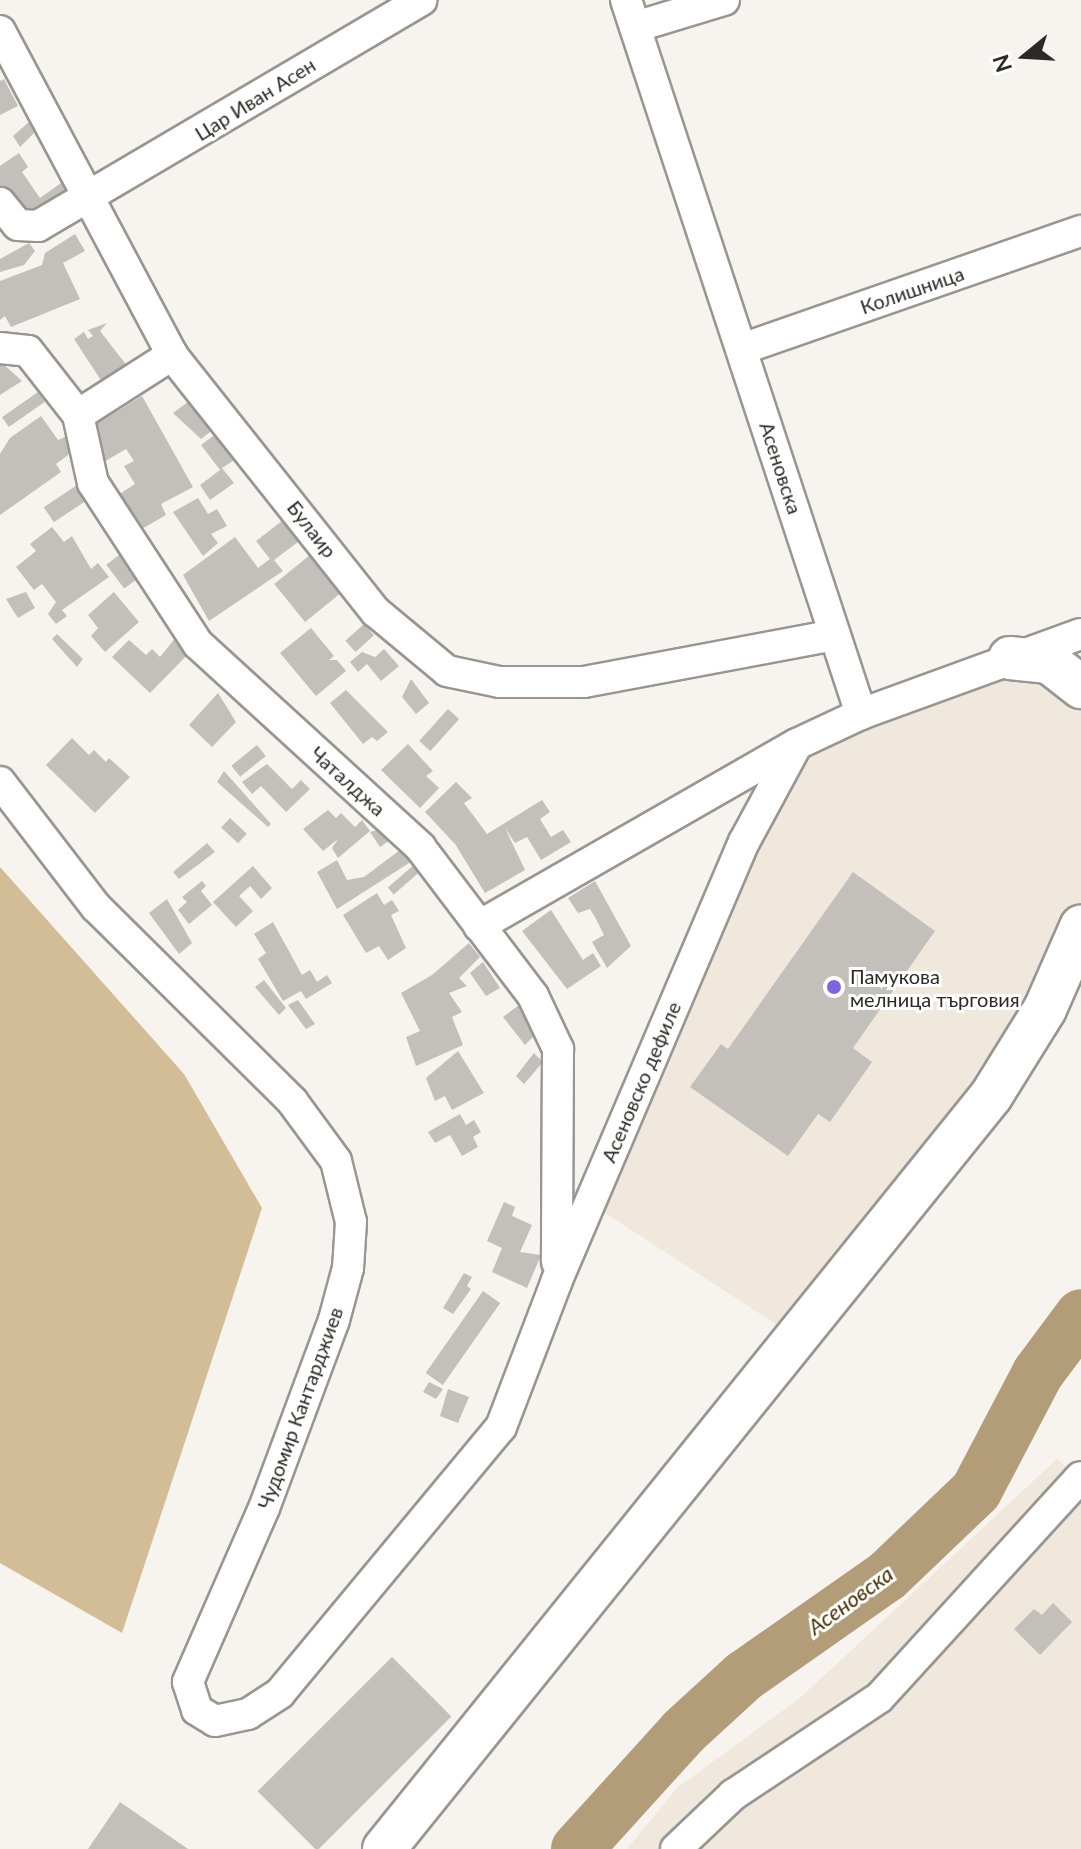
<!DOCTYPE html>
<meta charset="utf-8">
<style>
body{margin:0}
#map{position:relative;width:1081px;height:1849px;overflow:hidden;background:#f7f3ee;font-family:Lato,sans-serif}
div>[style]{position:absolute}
.built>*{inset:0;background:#f0e8dc}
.forest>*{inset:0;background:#d3bd97}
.river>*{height:52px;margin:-26px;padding:0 26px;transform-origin:26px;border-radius:26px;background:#b39d79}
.building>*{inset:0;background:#c3bfba;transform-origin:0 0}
.roads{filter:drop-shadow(2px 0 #999691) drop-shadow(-2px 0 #999691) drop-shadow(0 2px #999691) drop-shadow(0 -2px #999691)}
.minor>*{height:30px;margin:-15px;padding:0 15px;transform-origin:15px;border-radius:15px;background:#fff}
.secondary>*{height:42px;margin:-21px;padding:0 21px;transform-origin:21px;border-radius:21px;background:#fff}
.dots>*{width:22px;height:22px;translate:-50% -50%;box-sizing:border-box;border:4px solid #fff;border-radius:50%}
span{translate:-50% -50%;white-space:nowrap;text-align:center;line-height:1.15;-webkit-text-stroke:6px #fff;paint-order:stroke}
.street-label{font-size:20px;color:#2b2a27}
.poi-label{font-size:20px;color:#2b2a27}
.left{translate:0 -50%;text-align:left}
.water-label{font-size:22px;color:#452e00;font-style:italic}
.north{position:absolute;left:985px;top:16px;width:80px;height:80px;-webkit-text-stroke:6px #fff;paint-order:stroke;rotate:252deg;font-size:22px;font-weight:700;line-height:32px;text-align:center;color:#2b2a27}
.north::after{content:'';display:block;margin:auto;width:28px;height:36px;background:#2b2a27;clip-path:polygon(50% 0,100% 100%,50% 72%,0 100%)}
</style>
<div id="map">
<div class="built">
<i style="clip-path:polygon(1010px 658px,1081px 687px,1081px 927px,800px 1340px,590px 1203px,797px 744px)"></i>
<i style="clip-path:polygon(1057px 1459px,1081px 1478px,1081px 1849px,627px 1849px,677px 1788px,800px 1698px)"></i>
</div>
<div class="forest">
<i style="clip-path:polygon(0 867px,184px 1074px,262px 1208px,122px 1633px,0 1563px)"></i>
</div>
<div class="river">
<i style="left:577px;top:1849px;width:159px;rotate:-47.8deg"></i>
<i style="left:684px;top:1731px;width:81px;rotate:-42.5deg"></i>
<i style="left:744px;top:1676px;width:174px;rotate:-35deg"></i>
<i style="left:887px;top:1576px;width:123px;rotate:-43.7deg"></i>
<i style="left:976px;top:1491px;width:133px;rotate:-62.3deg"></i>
<i style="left:1038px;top:1373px;width:72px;rotate:-53.4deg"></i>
</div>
<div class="building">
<i style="clip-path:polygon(4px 79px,18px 106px,0 115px,0 81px)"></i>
<i style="clip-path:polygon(29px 122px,34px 133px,20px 147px,13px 136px)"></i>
<i style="clip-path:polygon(19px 153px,28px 167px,22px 172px,40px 198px,61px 183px,70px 201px,26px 224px,0 191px,0 166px)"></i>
<i style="clip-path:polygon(75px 234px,85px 251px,63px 263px,80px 299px,11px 327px,5px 316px,0 320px,0 281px,42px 265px,45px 253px)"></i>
<i style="clip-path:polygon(29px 243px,35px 251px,24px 265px,0 272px,0 259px)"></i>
<i style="clip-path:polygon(107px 323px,100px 331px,131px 371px,106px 388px,74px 339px,84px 332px,88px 339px,93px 336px,88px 330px)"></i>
<i style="clip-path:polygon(0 361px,22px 381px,0 395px)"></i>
<i style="left:38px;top:392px;width:12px;height:44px;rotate:55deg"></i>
<i style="clip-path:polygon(142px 396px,193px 487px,161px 504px,166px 515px,140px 530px,118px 495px,135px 484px,124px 466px,134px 461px,126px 449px,102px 463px,90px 428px)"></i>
<i style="clip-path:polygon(192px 399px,214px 429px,201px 439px,173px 413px)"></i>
<i style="clip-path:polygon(41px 416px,58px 440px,69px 435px,76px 449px,56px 464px,61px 472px,0 515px,0 454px,10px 438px)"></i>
<i style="clip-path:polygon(217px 433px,236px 459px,222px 468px,234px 483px,210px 500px,200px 485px,220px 470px,201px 445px)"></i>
<i style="left:77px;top:485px;width:18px;height:40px;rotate:56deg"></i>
<i style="clip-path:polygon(198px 498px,208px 514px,217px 509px,227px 526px,211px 534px,218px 543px,203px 556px,173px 512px)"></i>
<i style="clip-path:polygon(282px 521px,298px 542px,274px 560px,283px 571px,209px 621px,183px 575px,235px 537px,258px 568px,270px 559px,256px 541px)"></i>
<i style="clip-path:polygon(52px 527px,64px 542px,72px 536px,91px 569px,98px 563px,109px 577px,62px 610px,67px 616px,56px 624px,48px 614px,56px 602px,42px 584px,34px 590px,16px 567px,36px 551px,30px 544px)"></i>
<i style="left:127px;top:549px;width:30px;height:26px;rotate:53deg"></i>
<i style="left:310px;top:555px;width:49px;height:46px;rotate:51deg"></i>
<i style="clip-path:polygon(26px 592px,35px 608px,18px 618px,6px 599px)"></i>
<i style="clip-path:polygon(114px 592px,139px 622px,105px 652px,91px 636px,98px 628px,88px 615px)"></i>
<i style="left:364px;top:624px;width:15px;height:25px;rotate:48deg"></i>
<i style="clip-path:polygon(311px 628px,334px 656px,329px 660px,337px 660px,346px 671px,316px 696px,280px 653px)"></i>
<i style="clip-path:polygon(57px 634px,83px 659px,77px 667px,52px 639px)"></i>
<i style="clip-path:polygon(176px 637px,197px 645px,150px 693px,112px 657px,129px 640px,146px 655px,152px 649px,160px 657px)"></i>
<i style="clip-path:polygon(384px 649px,399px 666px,381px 681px,367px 664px,358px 672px,350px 662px,362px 652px,375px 657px)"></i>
<i style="clip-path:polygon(411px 679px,429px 703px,416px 714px,402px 697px)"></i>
<i style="clip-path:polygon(346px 690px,388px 732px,377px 741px,372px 737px,363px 744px,330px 703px)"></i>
<i style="clip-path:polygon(218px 693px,236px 722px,212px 747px,189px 725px)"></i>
<i style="left:448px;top:709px;width:15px;height:43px;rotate:42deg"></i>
<i style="clip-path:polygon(72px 738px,89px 755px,94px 750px,106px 762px,109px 758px,130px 777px,95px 813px,46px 765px)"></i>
<i style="clip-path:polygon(408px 744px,433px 771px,426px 776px,439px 788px,420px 808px,381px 770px)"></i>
<i style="left:257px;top:745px;width:14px;height:33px;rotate:51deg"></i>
<i style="clip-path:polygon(267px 764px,292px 789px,301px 780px,310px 789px,286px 812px,261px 786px,252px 794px,242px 782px)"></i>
<i style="clip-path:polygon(224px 771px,271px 824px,268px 827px,217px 782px)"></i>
<i style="clip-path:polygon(456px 782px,472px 798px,464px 803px,487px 834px,542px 800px,550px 812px,540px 819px,551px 837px,563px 830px,571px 842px,541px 860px,527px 837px,515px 843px,505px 828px,525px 870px,485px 893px,455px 844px,425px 812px)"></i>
<i style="clip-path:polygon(328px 810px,336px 818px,341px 813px,355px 827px,362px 820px,370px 831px,338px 858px,332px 848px,338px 839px,323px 851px,303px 829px)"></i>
<i style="left:230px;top:818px;width:23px;height:13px;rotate:43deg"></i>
<i style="clip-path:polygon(389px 827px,396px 836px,380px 847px,370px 832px)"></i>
<i style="clip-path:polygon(207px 843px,215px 852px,179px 879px,173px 872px)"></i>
<i style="clip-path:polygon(408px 844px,417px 858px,337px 909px,317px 872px,337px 860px,347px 880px,364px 877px)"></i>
<i style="left:415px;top:864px;width:9px;height:36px;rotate:49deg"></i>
<i style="clip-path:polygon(253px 866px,272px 888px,261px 899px,250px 886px,239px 896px,253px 911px,236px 927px,213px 902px)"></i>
<i style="clip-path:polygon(853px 872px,935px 931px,853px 1048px,872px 1062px,830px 1122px,818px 1114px,788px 1156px,690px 1087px,721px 1044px,728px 1049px)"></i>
<i style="clip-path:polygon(202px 881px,206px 886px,201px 891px,212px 905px,189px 924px,178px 910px,187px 902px,182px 897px)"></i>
<i style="clip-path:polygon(595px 881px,631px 946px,607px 968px,592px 942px,604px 935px,595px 917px,590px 909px,578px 913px,568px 898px)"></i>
<i style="clip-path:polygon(377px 893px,384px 905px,392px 900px,399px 911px,391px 915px,406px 948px,388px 960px,379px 946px,366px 953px,343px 915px)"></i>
<i style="clip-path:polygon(167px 899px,192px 943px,179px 954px,149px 913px)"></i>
<i style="clip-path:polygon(551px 910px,583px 960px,593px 953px,601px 966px,567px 989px,522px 931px)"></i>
<i style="clip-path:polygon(273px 922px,302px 975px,310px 970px,317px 982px,327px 975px,332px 983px,306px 999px,301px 991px,283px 1001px,258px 959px,266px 953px,254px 934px)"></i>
<i style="clip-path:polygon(469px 943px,480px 957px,459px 978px,467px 986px,449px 993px,462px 1012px,452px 1017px,463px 1045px,416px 1066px,406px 1037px,420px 1031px,401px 993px,432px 975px)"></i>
<i style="clip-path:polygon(483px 962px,500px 988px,486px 996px,470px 973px)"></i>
<i style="clip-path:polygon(264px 980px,286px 1008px,279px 1015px,255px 987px)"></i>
<i style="clip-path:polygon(527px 999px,544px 1026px,525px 1045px,503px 1017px)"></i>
<i style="clip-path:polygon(298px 1000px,315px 1024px,306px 1029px,288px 1005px)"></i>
<i style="clip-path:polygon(458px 1051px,484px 1093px,452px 1110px,445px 1096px,435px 1101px,426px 1078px)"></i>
<i style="clip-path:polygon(534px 1053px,543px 1062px,524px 1084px,516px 1076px)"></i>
<i style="clip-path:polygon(460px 1114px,466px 1125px,474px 1120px,481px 1132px,473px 1137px,478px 1147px,462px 1156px,450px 1135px,435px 1143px,428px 1132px)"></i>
<i style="clip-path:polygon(504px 1202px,515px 1207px,512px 1216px,532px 1225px,520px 1252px,541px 1255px,527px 1288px,492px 1272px,502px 1248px,487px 1241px)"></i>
<i style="clip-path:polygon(464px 1273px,472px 1277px,467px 1286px,471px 1289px,453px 1314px,443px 1308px)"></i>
<i style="left:483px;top:1291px;width:21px;height:100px;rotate:35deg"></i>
<i style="clip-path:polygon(429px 1382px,443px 1389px,436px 1399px,423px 1392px)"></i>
<i style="clip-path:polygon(448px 1389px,469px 1397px,458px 1423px,440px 1416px)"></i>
<i style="clip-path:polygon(1053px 1603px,1072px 1622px,1040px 1655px,1014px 1629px,1034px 1609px,1042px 1615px)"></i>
<i style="left:392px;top:1657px;width:84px;height:190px;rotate:45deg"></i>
<i style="clip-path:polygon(120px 1802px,188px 1849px,88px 1849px)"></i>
</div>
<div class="roads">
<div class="minor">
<i style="left:626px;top:0;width:752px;rotate:71.78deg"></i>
<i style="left:635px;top:27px;width:93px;rotate:-16.9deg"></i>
<i style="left:0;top:31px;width:367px;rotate:62deg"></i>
<i style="left:172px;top:355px;width:328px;rotate:51.6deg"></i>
<i style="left:376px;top:612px;width:92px;rotate:39.7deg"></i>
<i style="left:447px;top:671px;width:53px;rotate:11.9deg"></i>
<i style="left:499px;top:682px;width:85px"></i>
<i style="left:584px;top:682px;width:255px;rotate:-10.6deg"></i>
<i style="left:0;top:203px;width:28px;rotate:51deg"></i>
<i style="left:18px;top:225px;width:20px;rotate:3deg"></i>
<i style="left:38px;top:226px;width:445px;rotate:-30.5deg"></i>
<i style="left:0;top:348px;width:28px;rotate:6deg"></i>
<i style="left:28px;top:351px;width:81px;rotate:52deg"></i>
<i style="left:78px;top:415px;width:70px;rotate:77.6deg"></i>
<i style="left:93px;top:483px;width:192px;rotate:56.9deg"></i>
<i style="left:198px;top:644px;width:301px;rotate:42.4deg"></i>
<i style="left:420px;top:847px;width:187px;rotate:52.8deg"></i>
<i style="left:533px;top:996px;width:59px;rotate:64.7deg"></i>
<i style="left:558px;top:1049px;width:213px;rotate:90.3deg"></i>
<i style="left:742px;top:349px;width:359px;rotate:-19.2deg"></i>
<i style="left:78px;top:415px;width:112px;rotate:-32.6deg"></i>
<i style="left:0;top:782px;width:158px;rotate:52.5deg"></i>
<i style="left:96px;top:907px;width:276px;rotate:44.7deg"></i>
<i style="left:292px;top:1101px;width:74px;rotate:53.7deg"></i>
<i style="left:336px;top:1161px;width:63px;rotate:76.2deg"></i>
<i style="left:351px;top:1222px;width:46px;rotate:93.7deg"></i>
<i style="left:348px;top:1268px;width:54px;rotate:105.1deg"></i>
<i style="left:334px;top:1320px;width:201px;rotate:110.4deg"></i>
<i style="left:264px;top:1508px;width:190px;rotate:113.6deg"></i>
<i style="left:188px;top:1682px;width:29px;rotate:72deg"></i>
<i style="left:197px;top:1710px;width:21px;rotate:31deg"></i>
<i style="left:215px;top:1721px;width:34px;rotate:-12deg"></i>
<i style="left:248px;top:1714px;width:38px;rotate:-33deg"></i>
<i style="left:280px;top:1693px;width:346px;rotate:-50.3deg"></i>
<i style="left:501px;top:1427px;width:157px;rotate:-69.1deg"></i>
<i style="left:557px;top:1280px;width:476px;rotate:-66.9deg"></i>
<i style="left:744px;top:842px;width:111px;rotate:-61.6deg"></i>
<i style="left:479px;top:926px;width:366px;rotate:-29.8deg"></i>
<i style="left:797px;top:744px;width:71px;rotate:-25.1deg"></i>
<i style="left:861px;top:714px;width:234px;rotate:-20deg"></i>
<i style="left:676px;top:1849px;width:79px;rotate:-43.5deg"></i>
<i style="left:733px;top:1795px;width:175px;rotate:-33.6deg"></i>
<i style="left:879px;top:1698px;width:299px;rotate:-47.6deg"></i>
</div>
<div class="secondary">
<i style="left:1010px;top:658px;width:39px;rotate:6deg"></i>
<i style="left:1049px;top:662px;width:41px;rotate:38deg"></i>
<i style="left:384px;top:1849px;width:967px;rotate:-51.13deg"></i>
<i style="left:991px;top:1096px;width:102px;rotate:-58.2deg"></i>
<i style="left:1045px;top:1009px;width:90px;rotate:-66.3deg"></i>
</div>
</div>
<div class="dots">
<i style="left:834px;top:987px;background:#7f64df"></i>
</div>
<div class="street-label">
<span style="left:255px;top:99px;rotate:-32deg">Цар Иван Асен</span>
<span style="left:912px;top:290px;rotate:-19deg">Колишница</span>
<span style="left:781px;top:468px;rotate:72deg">Асеновска</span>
<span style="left:312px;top:529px;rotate:52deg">Булаир</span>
<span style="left:348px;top:781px;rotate:42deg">Чаталджа</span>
<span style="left:641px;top:1082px;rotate:-67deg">Асеновско дефиле</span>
<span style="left:300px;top:1408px;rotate:-70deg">Чудомир Кантарджиев</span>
</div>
<div class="poi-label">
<span class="left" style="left:850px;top:988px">Памукова<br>мелница търговия</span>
</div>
<div class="water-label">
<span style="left:850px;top:1600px;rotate:-36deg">Асеновска</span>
</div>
<div class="north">N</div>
</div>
